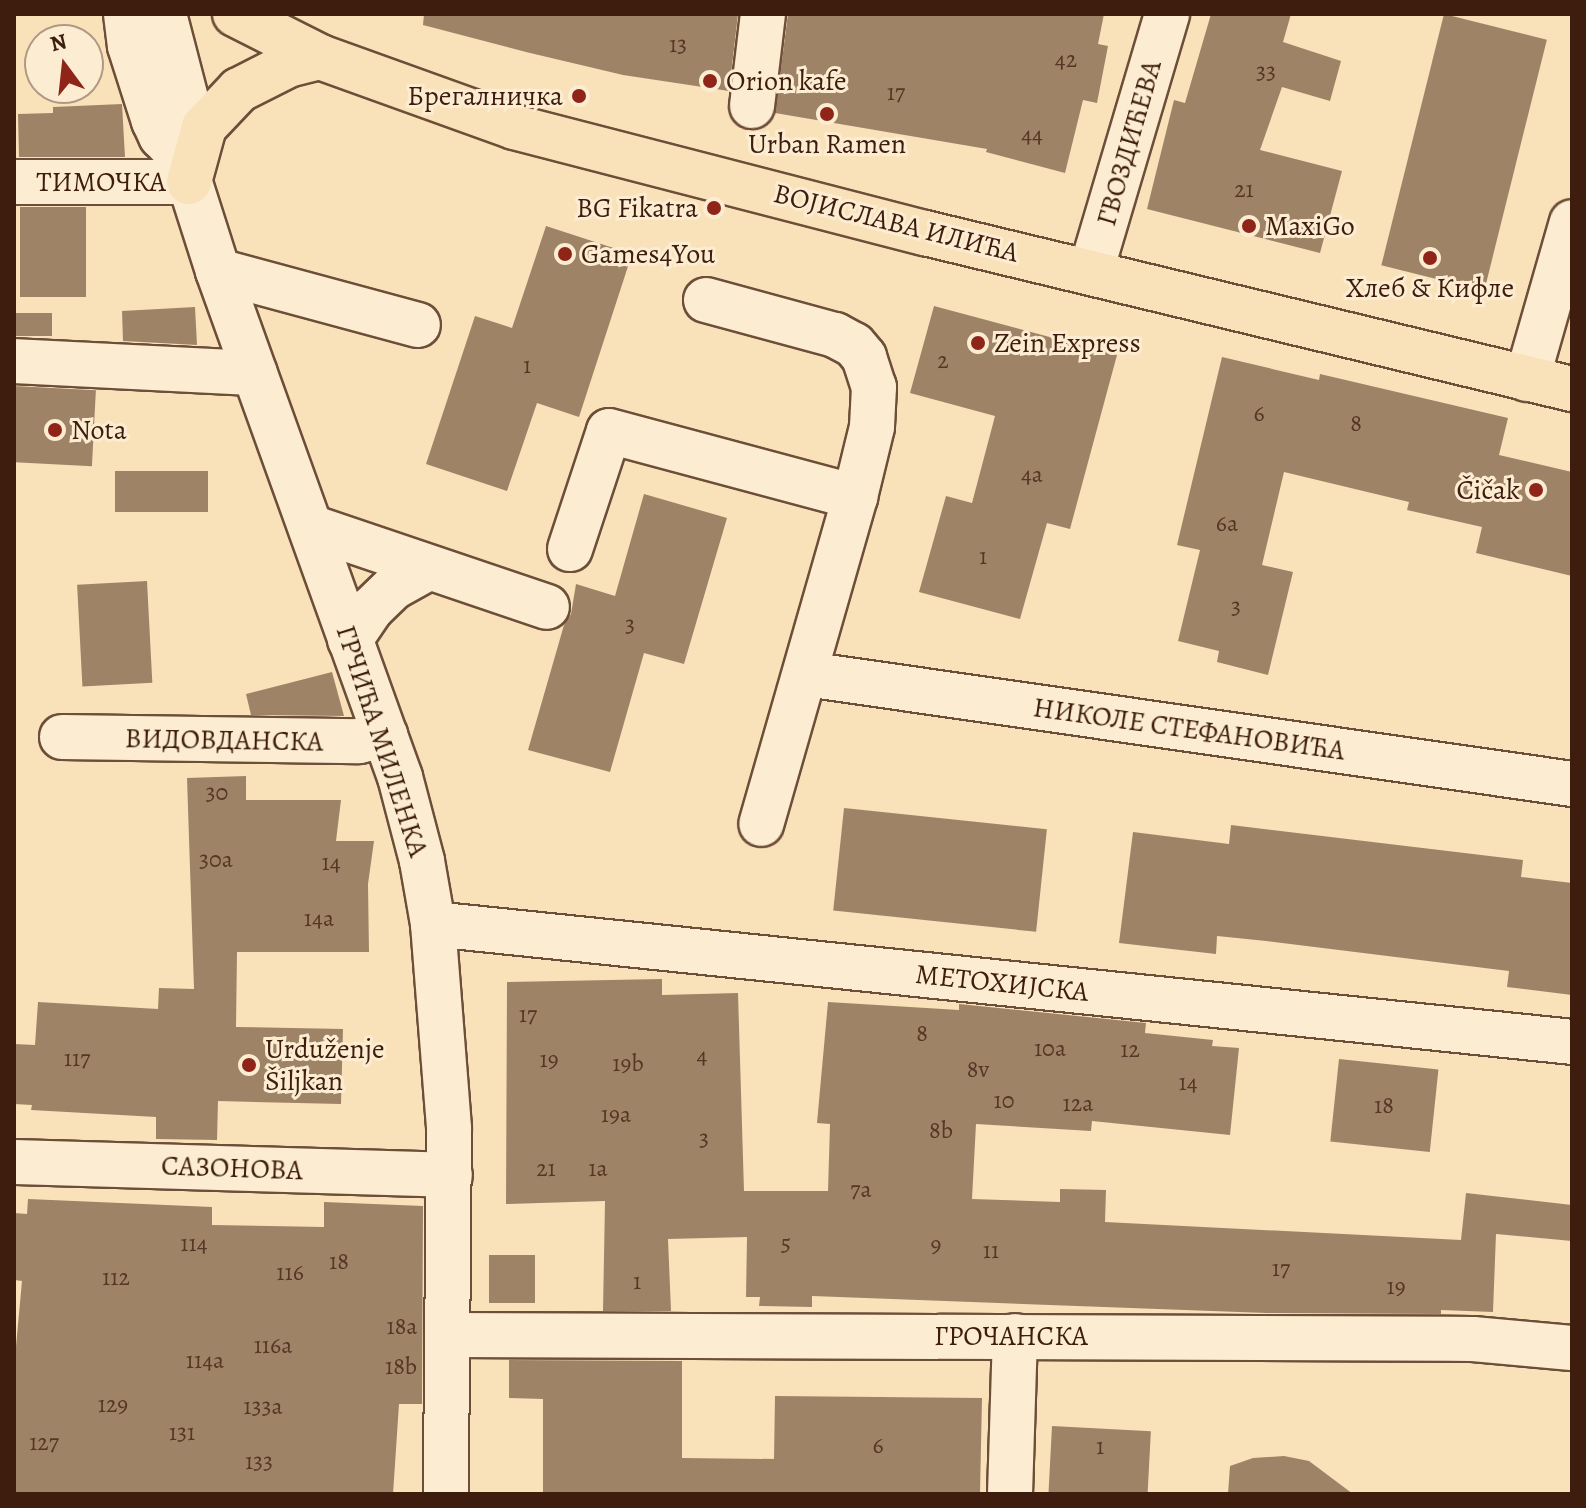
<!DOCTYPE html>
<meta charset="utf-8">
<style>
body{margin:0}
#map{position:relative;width:1586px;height:1508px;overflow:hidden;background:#f9e2b9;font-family:Alegreya,serif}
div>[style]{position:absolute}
.building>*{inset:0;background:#9f8367;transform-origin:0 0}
.roads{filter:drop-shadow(2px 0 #6d4e39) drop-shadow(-2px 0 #6d4e39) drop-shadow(0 2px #6d4e39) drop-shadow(0 -2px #6d4e39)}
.minor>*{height:44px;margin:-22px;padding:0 22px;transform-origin:22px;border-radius:22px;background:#fbecd2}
.major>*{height:44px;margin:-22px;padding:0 22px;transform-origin:22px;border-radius:22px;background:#f9e2b9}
.dots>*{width:22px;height:22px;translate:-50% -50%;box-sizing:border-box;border:4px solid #fbecd2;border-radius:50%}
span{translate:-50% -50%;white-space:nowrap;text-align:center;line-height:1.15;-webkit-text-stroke:6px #fbecd2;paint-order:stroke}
.number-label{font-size:24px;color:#563624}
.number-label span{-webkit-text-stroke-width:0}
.poi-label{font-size:28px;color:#3e1d0e}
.left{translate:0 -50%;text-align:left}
.right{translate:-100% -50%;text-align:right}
.street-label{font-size:28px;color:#3e1d0e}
.frame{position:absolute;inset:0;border:16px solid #3e1d0e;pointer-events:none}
.north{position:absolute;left:24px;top:24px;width:80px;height:80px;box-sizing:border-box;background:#fbecd2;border:2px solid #af9984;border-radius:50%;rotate:345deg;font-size:22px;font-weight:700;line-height:32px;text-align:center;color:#3e1d0e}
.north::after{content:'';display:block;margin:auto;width:28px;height:36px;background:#8f2418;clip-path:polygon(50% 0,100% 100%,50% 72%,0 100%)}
</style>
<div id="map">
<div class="building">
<i style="clip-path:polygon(424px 14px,738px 14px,729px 91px,623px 75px,526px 52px,423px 25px)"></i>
<i style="clip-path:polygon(788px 14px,1104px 14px,1098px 44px,1108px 46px,1097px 103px,1083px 100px,1065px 173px,986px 152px,987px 149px,775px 113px)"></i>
<i style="clip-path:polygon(1211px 14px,1291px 14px,1283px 42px,1341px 61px,1330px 101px,1282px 87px,1260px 150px,1342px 171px,1320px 253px,1147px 209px,1174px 100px,1185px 103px)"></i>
<i style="left:1444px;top:14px;width:106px;height:259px;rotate:14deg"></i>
<i style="clip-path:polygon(122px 104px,125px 157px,19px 157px,18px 114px,53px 113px,53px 107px)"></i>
<i style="left:20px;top:207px;width:66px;height:90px"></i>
<i style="clip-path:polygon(546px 226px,632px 254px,579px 417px,537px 403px,507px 491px,426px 464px,475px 316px,512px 328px)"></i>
<i style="clip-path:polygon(934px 306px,1117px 355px,1070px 529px,1047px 523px,1020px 619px,919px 592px,946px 496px,972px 503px,995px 416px,910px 393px)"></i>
<i style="clip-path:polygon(195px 307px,197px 345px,123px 341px,122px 311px)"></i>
<i style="left:14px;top:313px;width:38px;height:23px"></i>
<i style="clip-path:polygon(1222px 357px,1319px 380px,1320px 374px,1508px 418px,1499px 455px,1572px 472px,1572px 576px,1476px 553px,1482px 527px,1407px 510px,1409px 502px,1284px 472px,1262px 565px,1293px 572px,1268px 675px,1217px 662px,1219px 651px,1178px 641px,1200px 550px,1177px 545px)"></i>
<i style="left:14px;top:386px;width:82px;height:76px;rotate:3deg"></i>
<i style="left:115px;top:471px;width:93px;height:41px"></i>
<i style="clip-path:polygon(644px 494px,727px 518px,684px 664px,644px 653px,610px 772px,528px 750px,564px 625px,571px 614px,576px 584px,615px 596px)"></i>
<i style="left:147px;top:581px;width:102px;height:70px;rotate:87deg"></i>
<i style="clip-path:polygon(332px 672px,344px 716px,251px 715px,246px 694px)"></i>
<i style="clip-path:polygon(246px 776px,246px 800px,341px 800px,336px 841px,374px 841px,368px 884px,369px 952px,237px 952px,236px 1027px,343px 1029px,341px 1104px,218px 1101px,217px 1140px,156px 1139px,156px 1117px,31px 1110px,32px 1105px,14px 1104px,14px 1044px,35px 1045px,38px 1002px,158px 1009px,159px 988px,194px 989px,187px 778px)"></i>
<i style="left:844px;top:808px;width:204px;height:103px;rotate:6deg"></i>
<i style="clip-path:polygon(1231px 825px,1523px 860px,1521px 877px,1572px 883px,1572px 995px,1507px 987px,1509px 971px,1266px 941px,1217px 936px,1216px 954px,1119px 943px,1133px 832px,1229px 844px)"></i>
<i style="clip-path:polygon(662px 979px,662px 995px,738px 993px,744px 1191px,828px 1191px,830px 1124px,817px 1123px,828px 1002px,959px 1010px,959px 1004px,1146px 1023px,1145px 1033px,1213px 1040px,1212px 1046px,1239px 1048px,1230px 1135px,1092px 1121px,1091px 1131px,976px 1124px,972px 1199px,1060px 1202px,1060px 1189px,1106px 1190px,1105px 1222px,1461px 1240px,1466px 1193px,1572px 1205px,1572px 1241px,1496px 1234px,1493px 1312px,1441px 1310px,1441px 1314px,1266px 1313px,812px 1296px,812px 1307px,759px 1306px,760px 1297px,746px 1297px,747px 1237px,668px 1239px,671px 1311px,603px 1311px,605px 1201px,506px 1204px,507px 982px)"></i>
<i style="left:1339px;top:1059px;width:100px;height:83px;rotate:6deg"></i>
<i style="clip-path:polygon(28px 1199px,212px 1207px,212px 1225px,324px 1227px,324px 1202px,423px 1206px,422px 1404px,399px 1404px,393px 1494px,14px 1494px,14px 1368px,22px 1281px,14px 1280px,14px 1213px,27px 1214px)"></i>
<i style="left:489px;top:1255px;width:46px;height:48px"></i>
<i style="clip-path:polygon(509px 1360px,682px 1361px,682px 1458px,774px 1459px,775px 1396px,982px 1398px,980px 1494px,543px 1494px,543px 1399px,509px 1398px)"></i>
<i style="left:1052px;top:1426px;width:99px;height:68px;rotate:3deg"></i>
<i style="clip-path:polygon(1284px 1456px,1309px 1461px,1353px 1494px,1228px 1494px,1230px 1466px,1253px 1458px)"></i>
</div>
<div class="roads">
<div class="minor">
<i style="left:126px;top:14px;width:32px;rotate:83deg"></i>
<i style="left:130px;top:46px;width:79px;rotate:72.3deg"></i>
<i style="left:154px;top:121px;width:17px;rotate:65deg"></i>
<i style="left:161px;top:136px;width:30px;rotate:46deg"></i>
<i style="left:182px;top:158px;width:119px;rotate:72.3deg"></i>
<i style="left:218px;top:271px;width:538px;rotate:70.22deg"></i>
<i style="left:400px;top:777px;width:87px;rotate:75.3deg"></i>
<i style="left:422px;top:861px;width:64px;rotate:80.1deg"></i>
<i style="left:433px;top:924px;width:206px;rotate:85.5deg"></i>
<i style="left:449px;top:1129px;width:365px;rotate:90.5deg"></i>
<i style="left:164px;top:14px;width:103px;rotate:75.4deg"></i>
<i style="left:190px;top:114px;width:18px;rotate:90deg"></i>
<i style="left:190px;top:132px;width:27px;rotate:107deg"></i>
<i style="left:752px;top:106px;width:93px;rotate:-83.2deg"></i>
<i style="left:14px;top:182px;width:175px"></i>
<i style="left:218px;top:271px;width:207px;rotate:15.1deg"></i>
<i style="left:1091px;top:271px;width:268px;rotate:-73.5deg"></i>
<i style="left:706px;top:300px;width:134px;rotate:15.2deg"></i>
<i style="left:835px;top:335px;width:21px;rotate:28deg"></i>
<i style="left:854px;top:345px;width:16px;rotate:50deg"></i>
<i style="left:864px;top:357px;width:32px;rotate:72deg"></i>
<i style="left:874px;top:387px;width:40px;rotate:92.9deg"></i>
<i style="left:872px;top:427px;width:72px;rotate:103.7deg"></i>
<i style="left:855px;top:497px;width:340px;rotate:106deg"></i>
<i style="left:14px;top:361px;width:241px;rotate:2.9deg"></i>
<i style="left:1527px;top:379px;width:163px;rotate:-74deg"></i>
<i style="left:311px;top:527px;width:249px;rotate:18.7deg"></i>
<i style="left:570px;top:549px;width:124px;rotate:-71.7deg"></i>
<i style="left:609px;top:431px;width:255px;rotate:15deg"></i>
<i style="left:350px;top:640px;width:37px;rotate:-56deg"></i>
<i style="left:371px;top:609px;width:32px;rotate:-44deg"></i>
<i style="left:394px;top:587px;width:39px;rotate:-29deg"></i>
<i style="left:806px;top:674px;width:774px;rotate:8.17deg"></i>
<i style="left:62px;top:737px;width:297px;rotate:0.8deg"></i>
<i style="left:359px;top:741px;width:27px;rotate:-13deg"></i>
<i style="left:433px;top:924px;width:1145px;rotate:5.91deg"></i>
<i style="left:14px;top:1162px;width:436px;rotate:1.7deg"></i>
<i style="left:450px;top:1335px;width:1023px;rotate:0.22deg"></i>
<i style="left:1473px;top:1339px;width:99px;rotate:5.2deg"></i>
<i style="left:1010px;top:1494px;width:158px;rotate:-88.2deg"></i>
</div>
<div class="major">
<i style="left:235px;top:14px;width:95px;rotate:26.8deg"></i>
<i style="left:320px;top:57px;width:206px;rotate:19.8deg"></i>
<i style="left:514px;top:127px;width:424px;rotate:14.5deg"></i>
<i style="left:925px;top:233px;width:666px;rotate:13.56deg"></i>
<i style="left:189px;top:182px;width:57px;rotate:-74.7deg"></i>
<i style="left:204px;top:127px;width:51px;rotate:-46.6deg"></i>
<i style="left:239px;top:90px;width:55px;rotate:-27deg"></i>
<i style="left:288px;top:65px;width:33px;rotate:-14deg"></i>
</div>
</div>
<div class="dots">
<i style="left:710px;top:81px;background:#8f2418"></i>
<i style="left:579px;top:96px;background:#8f2418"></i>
<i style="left:827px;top:114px;background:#8f2418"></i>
<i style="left:714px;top:208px;background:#8f2418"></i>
<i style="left:1249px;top:226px;background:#8f2418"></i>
<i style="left:565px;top:254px;background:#8f2418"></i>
<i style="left:1430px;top:258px;background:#8f2418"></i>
<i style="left:978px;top:343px;background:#8f2418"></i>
<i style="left:55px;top:430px;background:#8f2418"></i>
<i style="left:1536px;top:490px;background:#8f2418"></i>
<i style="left:249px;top:1065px;background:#8f2418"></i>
</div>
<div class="number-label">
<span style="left:678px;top:45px">13</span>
<span style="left:1066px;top:60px">42</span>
<span style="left:1266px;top:72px">33</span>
<span style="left:896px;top:93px">17</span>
<span style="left:1032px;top:135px">44</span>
<span style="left:1244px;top:190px">21</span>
<span style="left:943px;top:361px">2</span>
<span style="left:527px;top:366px">1</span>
<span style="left:1259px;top:414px">6</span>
<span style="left:1356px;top:424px">8</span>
<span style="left:1032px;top:475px">4a</span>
<span style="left:1227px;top:524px">6a</span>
<span style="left:983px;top:557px">1</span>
<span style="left:1236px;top:607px">3</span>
<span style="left:630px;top:625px">3</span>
<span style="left:217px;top:793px">30</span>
<span style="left:216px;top:860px">30a</span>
<span style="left:331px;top:863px">14</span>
<span style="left:319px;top:919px">14a</span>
<span style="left:528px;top:1015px">17</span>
<span style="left:922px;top:1034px">8</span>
<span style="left:1050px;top:1049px">10a</span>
<span style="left:1130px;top:1050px">12</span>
<span style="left:702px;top:1056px">4</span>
<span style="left:77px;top:1059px">117</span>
<span style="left:549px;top:1060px">19</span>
<span style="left:628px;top:1064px">19b</span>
<span style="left:978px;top:1070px">8v</span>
<span style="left:1188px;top:1083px">14</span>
<span style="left:1004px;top:1101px">10</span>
<span style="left:1078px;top:1104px">12a</span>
<span style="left:1384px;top:1106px">18</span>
<span style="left:616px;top:1115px">19a</span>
<span style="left:941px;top:1131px">8b</span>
<span style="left:704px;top:1139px">3</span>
<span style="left:546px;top:1169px">21</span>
<span style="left:598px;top:1169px">1a</span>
<span style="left:861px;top:1190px">7a</span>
<span style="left:194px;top:1244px">114</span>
<span style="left:786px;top:1244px">5</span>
<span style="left:936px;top:1245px">9</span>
<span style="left:991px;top:1251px">11</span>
<span style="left:339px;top:1262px">18</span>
<span style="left:1281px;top:1269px">17</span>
<span style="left:290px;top:1273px">116</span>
<span style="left:116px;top:1278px">112</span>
<span style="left:637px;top:1282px">1</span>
<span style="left:1396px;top:1287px">19</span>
<span style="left:402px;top:1327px">18a</span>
<span style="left:273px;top:1346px">116a</span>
<span style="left:205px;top:1361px">114a</span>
<span style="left:401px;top:1367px">18b</span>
<span style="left:113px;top:1405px">129</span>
<span style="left:263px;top:1407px">133a</span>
<span style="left:182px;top:1433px">131</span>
<span style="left:44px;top:1443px">127</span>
<span style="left:878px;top:1446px">6</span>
<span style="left:1100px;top:1447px">1</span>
<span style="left:259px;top:1462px">133</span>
</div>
<div class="poi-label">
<span class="left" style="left:726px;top:81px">Orion kafe</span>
<span class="right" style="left:563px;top:96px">Брегалничка</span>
<span style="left:827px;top:144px">Urban Ramen</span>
<span class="right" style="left:698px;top:208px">BG Fikatra</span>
<span class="left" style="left:1265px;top:226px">MaxiGo</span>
<span class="left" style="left:581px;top:254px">Games4You</span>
<span style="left:1430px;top:288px">Хлеб &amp; Кифле</span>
<span class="left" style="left:994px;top:343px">Zein Express</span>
<span class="left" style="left:71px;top:430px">Nota</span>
<span class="right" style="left:1520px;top:490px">Čičak</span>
<span class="left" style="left:265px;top:1065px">Urduženje<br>Šiljkan</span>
</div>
<div class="street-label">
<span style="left:1129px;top:143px;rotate:-74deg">ГВОЗДИЋЕВА</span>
<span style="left:101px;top:182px">ТИМОЧКА</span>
<span style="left:896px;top:223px;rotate:14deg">ВОЈИСЛАВА ИЛИЋА</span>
<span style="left:1189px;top:729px;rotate:8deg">НИКОЛЕ СТЕФАНОВИЋА</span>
<span style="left:224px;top:740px;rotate:1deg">ВИДОВДАНСКА</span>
<span style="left:382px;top:741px;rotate:72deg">ГРЧИЋА МИЛЕНКА</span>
<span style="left:1002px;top:983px;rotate:6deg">МЕТОХИЈСКА</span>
<span style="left:232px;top:1168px;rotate:2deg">САЗОНОВА</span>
<span style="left:1011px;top:1336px">ГРОЧАНСКА</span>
</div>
<div class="frame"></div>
<div class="north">N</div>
</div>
